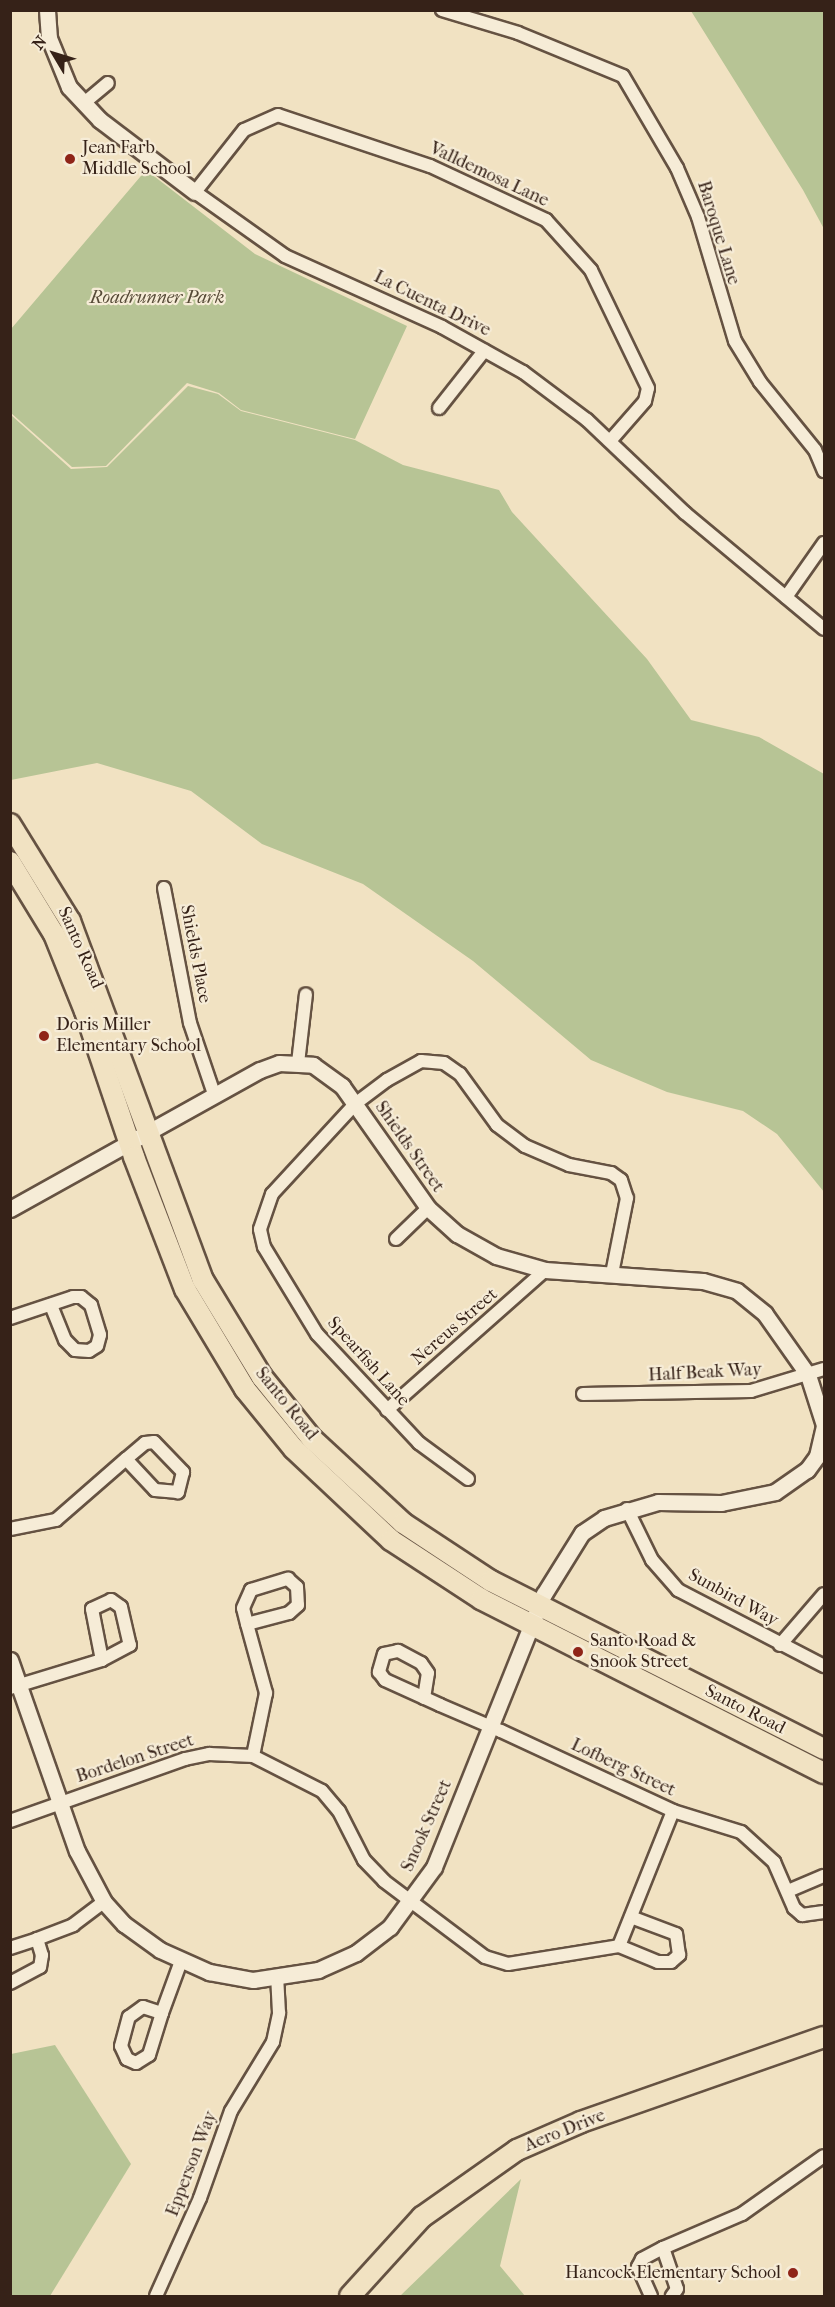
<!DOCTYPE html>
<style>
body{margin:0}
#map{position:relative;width:835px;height:2307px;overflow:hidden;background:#f1e2c2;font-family:"IM FELL French Canon",serif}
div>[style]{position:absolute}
.green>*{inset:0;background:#b7c495}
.roads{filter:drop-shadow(2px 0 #655242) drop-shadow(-2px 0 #655242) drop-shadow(0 2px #655242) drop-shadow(0 -2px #655242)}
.minor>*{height:12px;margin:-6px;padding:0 6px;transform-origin:6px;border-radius:6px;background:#f6ecd7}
.tertiary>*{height:15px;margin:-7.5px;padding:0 7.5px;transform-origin:7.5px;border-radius:7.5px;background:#f6ecd7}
.primary>*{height:20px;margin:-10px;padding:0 10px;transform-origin:10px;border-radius:10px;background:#f1e2c2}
.dots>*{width:16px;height:16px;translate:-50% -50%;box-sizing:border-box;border:3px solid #f6ecd7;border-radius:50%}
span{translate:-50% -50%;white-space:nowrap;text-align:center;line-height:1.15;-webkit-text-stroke:4.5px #f6ecd7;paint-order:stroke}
.poi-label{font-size:18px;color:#362218}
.left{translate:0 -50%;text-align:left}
.right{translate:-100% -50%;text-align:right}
.street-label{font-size:18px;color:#362218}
.park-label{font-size:18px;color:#564a37;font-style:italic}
.frame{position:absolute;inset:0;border:12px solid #362218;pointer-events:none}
.north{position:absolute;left:24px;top:24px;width:60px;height:60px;-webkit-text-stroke:4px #f6ecd7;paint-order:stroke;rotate:308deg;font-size:16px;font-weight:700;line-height:24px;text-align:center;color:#362218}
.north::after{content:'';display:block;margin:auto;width:21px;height:27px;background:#362218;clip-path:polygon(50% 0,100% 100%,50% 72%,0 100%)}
</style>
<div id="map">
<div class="green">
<i style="clip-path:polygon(691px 11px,824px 11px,824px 229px,803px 190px)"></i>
<i style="clip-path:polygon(146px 170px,255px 254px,407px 326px,355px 439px,241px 410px,219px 393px,187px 383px,106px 466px,72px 467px,11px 413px,11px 329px)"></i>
<i style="clip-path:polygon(188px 386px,218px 394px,241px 411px,355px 440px,403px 465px,499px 490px,512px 512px,647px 659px,691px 720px,759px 737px,824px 774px,824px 1192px,777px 1134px,743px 1111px,667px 1092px,591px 1060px,473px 961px,363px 884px,262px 844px,191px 791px,97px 763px,11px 780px,11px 415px,71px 469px,107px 467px)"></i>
<i style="clip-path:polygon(55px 2045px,131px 2164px,50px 2296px,11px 2296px,11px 2054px)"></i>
<i style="clip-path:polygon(521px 2179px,500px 2266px,525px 2296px,400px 2296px)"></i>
</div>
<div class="roads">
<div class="minor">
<i style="left:442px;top:10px;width:79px;rotate:16.8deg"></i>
<i style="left:518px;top:33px;width:113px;rotate:22.3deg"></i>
<i style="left:623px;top:76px;width:107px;rotate:59.6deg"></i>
<i style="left:677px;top:168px;width:53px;rotate:66.8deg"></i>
<i style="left:698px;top:217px;width:129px;rotate:73.4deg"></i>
<i style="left:735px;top:341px;width:48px;rotate:58.6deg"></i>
<i style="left:760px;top:382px;width:87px;rotate:51deg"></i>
<i style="left:815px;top:450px;width:23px;rotate:67deg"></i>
<i style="left:84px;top:103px;width:31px;rotate:-40deg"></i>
<i style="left:439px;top:408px;width:73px;rotate:-51.7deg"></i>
<i style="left:610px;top:441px;width:53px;rotate:-48.8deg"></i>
<i style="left:645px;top:401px;width:13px;rotate:-77deg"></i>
<i style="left:648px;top:388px;width:131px;rotate:-115.8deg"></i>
<i style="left:591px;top:270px;width:67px;rotate:-132deg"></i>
<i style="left:546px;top:220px;width:128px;rotate:-155deg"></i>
<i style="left:430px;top:166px;width:160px;rotate:-161.5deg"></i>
<i style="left:278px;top:115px;width:37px;rotate:156deg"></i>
<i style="left:244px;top:130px;width:79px;rotate:128.3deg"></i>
<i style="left:195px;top:192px;width:110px;rotate:35.4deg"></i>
<i style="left:285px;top:256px;width:172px;rotate:24.3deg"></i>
<i style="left:442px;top:327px;width:93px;rotate:29.1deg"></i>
<i style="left:523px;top:372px;width:80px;rotate:36.9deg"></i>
<i style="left:587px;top:420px;width:135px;rotate:43.5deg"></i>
<i style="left:685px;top:513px;width:181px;rotate:39.8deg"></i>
<i style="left:786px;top:597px;width:66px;rotate:-54.9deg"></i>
<i style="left:164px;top:888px;width:137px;rotate:79.1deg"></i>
<i style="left:190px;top:1023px;width:75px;rotate:71.3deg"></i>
<i style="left:298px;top:1063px;width:69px;rotate:-83.4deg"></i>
<i style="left:396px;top:1239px;width:45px;rotate:-44.1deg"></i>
<i style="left:10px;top:1318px;width:66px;rotate:-18.4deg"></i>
<i style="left:73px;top:1297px;width:8px"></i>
<i style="left:81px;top:1297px;width:13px;rotate:39deg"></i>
<i style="left:91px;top:1305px;width:31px;rotate:73deg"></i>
<i style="left:100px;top:1335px;width:11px;rotate:105deg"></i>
<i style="left:97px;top:1346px;width:9px;rotate:148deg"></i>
<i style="left:89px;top:1351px;width:14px;rotate:-176deg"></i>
<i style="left:75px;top:1350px;width:14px;rotate:-135deg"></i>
<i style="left:65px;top:1340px;width:38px;rotate:-112deg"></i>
<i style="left:583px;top:1394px;width:168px;rotate:-1deg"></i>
<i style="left:751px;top:1391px;width:76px;rotate:-16.8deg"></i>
<i style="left:387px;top:1410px;width:211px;rotate:-41.5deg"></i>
<i style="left:154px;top:1442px;width:42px;rotate:46deg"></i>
<i style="left:183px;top:1472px;width:21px;rotate:104deg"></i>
<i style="left:178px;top:1492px;width:23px;rotate:-175deg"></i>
<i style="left:155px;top:1490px;width:42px;rotate:-133.1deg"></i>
<i style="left:126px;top:1459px;width:25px;rotate:-40deg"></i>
<i style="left:145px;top:1443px;width:9px;rotate:-6deg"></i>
<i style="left:468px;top:1479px;width:61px;rotate:-143.7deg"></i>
<i style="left:419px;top:1443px;width:149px;rotate:-133.1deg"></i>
<i style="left:317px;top:1334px;width:102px;rotate:-121.3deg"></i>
<i style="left:264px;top:1247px;width:18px;rotate:-103deg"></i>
<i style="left:260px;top:1229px;width:37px;rotate:-71deg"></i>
<i style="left:272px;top:1194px;width:122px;rotate:-47.3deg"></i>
<i style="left:355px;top:1104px;width:40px;rotate:-37deg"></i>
<i style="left:387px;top:1080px;width:39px;rotate:-29deg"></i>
<i style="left:421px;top:1061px;width:23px;rotate:5deg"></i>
<i style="left:444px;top:1063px;width:19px;rotate:35deg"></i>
<i style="left:460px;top:1074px;width:63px;rotate:54deg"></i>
<i style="left:497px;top:1125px;width:35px;rotate:37deg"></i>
<i style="left:525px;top:1146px;width:48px;rotate:23.4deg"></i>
<i style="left:569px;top:1165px;width:43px;rotate:10.8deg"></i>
<i style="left:611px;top:1173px;width:12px;rotate:35deg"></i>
<i style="left:621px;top:1180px;width:19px;rotate:72deg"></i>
<i style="left:627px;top:1198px;width:77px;rotate:101.2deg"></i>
<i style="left:627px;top:1509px;width:57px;rotate:63.9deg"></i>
<i style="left:652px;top:1560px;width:40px;rotate:49deg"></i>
<i style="left:678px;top:1590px;width:165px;rotate:27.5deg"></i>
<i style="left:10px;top:1529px;width:47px;rotate:-11.1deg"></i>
<i style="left:56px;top:1520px;width:93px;rotate:-41.1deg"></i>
<i style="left:288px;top:1579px;width:12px;rotate:42deg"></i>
<i style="left:297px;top:1587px;width:18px;rotate:87deg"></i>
<i style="left:298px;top:1605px;width:12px;rotate:138deg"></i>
<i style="left:289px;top:1613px;width:43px;rotate:165.3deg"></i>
<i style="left:247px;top:1624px;width:16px;rotate:-104deg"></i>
<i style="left:243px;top:1608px;width:20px;rotate:-66deg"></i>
<i style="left:251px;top:1590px;width:39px;rotate:-17deg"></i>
<i style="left:111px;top:1600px;width:12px;rotate:35deg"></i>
<i style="left:121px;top:1607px;width:39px;rotate:77deg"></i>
<i style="left:130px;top:1645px;width:32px;rotate:152deg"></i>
<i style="left:102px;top:1660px;width:52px;rotate:-101.1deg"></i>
<i style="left:92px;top:1609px;width:21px;rotate:-25deg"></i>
<i style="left:247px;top:1624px;width:72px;rotate:74.6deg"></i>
<i style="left:266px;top:1693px;width:64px;rotate:101.7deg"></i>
<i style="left:780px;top:1645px;width:67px;rotate:-49.2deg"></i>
<i style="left:10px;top:1688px;width:96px;rotate:-16.9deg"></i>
<i style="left:424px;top:1698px;width:25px;rotate:-81deg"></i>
<i style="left:428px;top:1673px;width:12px;rotate:-125deg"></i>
<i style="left:421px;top:1663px;width:26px;rotate:-152deg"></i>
<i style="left:398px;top:1651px;width:14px;rotate:168deg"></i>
<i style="left:384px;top:1654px;width:19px;rotate:106deg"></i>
<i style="left:379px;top:1672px;width:10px;rotate:53deg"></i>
<i style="left:385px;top:1680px;width:60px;rotate:24.4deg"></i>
<i style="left:440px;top:1705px;width:66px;rotate:23.1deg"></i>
<i style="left:501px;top:1731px;width:190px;rotate:24.9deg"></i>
<i style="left:673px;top:1811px;width:71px;rotate:17.2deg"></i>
<i style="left:741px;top:1832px;width:45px;rotate:42.3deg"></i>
<i style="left:774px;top:1862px;width:50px;rotate:66.5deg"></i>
<i style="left:794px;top:1908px;width:11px;rotate:41deg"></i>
<i style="left:802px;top:1915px;width:22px;rotate:-8deg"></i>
<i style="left:10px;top:1821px;width:186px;rotate:-19.5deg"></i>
<i style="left:185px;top:1759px;width:25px;rotate:-12deg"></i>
<i style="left:209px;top:1754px;width:44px;rotate:2.6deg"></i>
<i style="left:253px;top:1756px;width:77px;rotate:26.9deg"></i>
<i style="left:322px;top:1791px;width:26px;rotate:50deg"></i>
<i style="left:339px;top:1811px;width:55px;rotate:63deg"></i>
<i style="left:364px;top:1860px;width:29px;rotate:46deg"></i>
<i style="left:384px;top:1881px;width:126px;rotate:37deg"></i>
<i style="left:485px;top:1957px;width:24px;rotate:17deg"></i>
<i style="left:508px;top:1964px;width:112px;rotate:-9.2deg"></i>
<i style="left:619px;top:1946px;width:145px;rotate:-68.2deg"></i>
<i style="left:788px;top:1891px;width:39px;rotate:-23deg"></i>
<i style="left:37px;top:1939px;width:39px;rotate:-21deg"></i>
<i style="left:73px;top:1925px;width:39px;rotate:-37deg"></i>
<i style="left:619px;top:1946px;width:42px;rotate:22.3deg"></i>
<i style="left:658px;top:1962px;width:13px"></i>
<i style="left:671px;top:1962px;width:11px;rotate:-41deg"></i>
<i style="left:679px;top:1955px;width:21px;rotate:-98deg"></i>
<i style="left:676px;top:1934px;width:48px;rotate:-159.3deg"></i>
<i style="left:10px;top:1948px;width:28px;rotate:-18deg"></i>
<i style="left:37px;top:1939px;width:17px;rotate:73deg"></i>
<i style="left:42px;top:1955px;width:12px;rotate:99deg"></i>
<i style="left:40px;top:1967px;width:34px;rotate:152deg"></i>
<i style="left:143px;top:2007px;width:20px;rotate:18deg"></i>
<i style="left:162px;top:2013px;width:44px;rotate:107.2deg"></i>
<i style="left:149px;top:2055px;width:15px;rotate:148deg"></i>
<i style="left:136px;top:2063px;width:10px;rotate:-156deg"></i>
<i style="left:127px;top:2059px;width:14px;rotate:-115deg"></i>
<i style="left:121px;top:2046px;width:30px;rotate:-75deg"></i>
<i style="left:129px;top:2017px;width:17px;rotate:-36deg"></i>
<i style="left:162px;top:2013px;width:55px;rotate:-69.9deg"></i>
<i style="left:663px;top:2248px;width:86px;rotate:-23.3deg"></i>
<i style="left:742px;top:2214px;width:100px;rotate:-35.3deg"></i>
<i style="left:156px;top:2296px;width:107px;rotate:-65.8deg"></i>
<i style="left:200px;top:2198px;width:92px;rotate:-70.4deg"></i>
<i style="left:231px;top:2111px;width:81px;rotate:-58.7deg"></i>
<i style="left:273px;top:2042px;width:30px;rotate:-78deg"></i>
<i style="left:279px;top:2013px;width:34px;rotate:-93deg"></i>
<i style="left:651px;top:2296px;width:32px;rotate:-114deg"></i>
<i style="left:638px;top:2267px;width:9px;rotate:-63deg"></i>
<i style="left:642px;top:2259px;width:24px;rotate:-28deg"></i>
<i style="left:663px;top:2248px;width:43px;rotate:71.1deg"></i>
<i style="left:677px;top:2289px;width:9px;rotate:126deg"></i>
</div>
<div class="tertiary">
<i style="left:47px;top:10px;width:28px;rotate:86deg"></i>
<i style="left:49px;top:38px;width:53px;rotate:67.8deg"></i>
<i style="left:69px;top:87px;width:45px;rotate:46.8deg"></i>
<i style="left:100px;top:120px;width:119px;rotate:37.2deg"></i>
<i style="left:10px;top:1209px;width:286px;rotate:-29.1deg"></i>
<i style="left:260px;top:1070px;width:20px;rotate:-20deg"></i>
<i style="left:279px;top:1063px;width:34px;rotate:3deg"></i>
<i style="left:313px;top:1065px;width:36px;rotate:36deg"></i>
<i style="left:342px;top:1086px;width:149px;rotate:54.8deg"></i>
<i style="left:428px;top:1208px;width:39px;rotate:42deg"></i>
<i style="left:457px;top:1234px;width:45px;rotate:29.4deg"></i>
<i style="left:496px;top:1256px;width:51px;rotate:15.9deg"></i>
<i style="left:545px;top:1270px;width:158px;rotate:4deg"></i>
<i style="left:703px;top:1281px;width:35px;rotate:16deg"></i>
<i style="left:737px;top:1291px;width:36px;rotate:39deg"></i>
<i style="left:765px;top:1314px;width:75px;rotate:54.8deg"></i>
<i style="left:808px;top:1375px;width:52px;rotate:72.3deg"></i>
<i style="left:10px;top:1660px;width:202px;rotate:70.7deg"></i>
<i style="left:77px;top:1851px;width:58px;rotate:62.1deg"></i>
<i style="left:104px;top:1902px;width:30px;rotate:48deg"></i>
<i style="left:124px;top:1924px;width:44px;rotate:35.8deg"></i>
<i style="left:160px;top:1950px;width:54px;rotate:24.2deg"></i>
<i style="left:209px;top:1972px;width:45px;rotate:10.3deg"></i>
<i style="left:253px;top:1980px;width:66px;rotate:-8.7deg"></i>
<i style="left:318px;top:1970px;width:42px;rotate:-24.1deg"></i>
<i style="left:356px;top:1953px;width:43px;rotate:-37.4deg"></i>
<i style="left:390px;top:1927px;width:74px;rotate:-53.7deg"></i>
<i style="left:434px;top:1867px;width:294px;rotate:-68.1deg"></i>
<i style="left:544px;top:1594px;width:72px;rotate:-58.1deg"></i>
<i style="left:582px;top:1533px;width:27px;rotate:-34deg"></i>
<i style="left:604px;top:1518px;width:56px;rotate:-16.5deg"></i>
<i style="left:658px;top:1502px;width:63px;rotate:0.9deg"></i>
<i style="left:721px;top:1503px;width:55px;rotate:-11.5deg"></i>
<i style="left:775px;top:1492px;width:39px;rotate:-35deg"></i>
<i style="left:807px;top:1470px;width:17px;rotate:-54deg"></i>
<i style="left:817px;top:1456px;width:32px;rotate:-77deg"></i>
</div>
<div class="primary">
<i style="left:10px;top:824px;width:114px;rotate:58.3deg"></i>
<i style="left:70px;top:921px;width:383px;rotate:69.7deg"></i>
<i style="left:203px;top:1280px;width:114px;rotate:58.7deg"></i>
<i style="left:262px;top:1377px;width:80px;rotate:51.1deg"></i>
<i style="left:312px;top:1439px;width:124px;rotate:42.7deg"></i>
<i style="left:403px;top:1523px;width:105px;rotate:33.4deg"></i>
<i style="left:491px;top:1581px;width:373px;rotate:26.8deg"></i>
<i style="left:10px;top:862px;width:84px;rotate:58.6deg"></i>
<i style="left:54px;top:934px;width:83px;rotate:68.1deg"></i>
<i style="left:85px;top:1011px;width:154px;rotate:71.4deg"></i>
<i style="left:134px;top:1157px;width:142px;rotate:68.9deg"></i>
<i style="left:185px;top:1289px;width:117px;rotate:59deg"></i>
<i style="left:245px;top:1389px;width:77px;rotate:50.8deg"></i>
<i style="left:294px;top:1449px;width:133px;rotate:43.2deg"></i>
<i style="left:391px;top:1540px;width:108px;rotate:33.2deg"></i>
<i style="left:481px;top:1599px;width:385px;rotate:26.9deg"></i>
<i style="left:350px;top:2296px;width:107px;rotate:-47.7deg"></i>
<i style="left:422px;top:2217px;width:116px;rotate:-35.2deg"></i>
<i style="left:517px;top:2150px;width:70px;rotate:-23.6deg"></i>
<i style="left:581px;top:2122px;width:257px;rotate:-19.3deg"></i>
</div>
</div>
<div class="dots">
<i style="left:70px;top:159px;background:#8f2418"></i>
<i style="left:44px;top:1036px;background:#8f2418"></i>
<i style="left:578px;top:1652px;background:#8f2418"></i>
<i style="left:793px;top:2273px;background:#8f2418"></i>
</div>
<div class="poi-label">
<span class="left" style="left:82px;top:159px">Jean Farb<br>Middle School</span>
<span class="left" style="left:56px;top:1036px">Doris Miller<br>Elementary School</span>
<span class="left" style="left:590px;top:1652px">Santo Road &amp;<br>Snook Street</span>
<span class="right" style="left:781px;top:2273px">Hancock Elementary School</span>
</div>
<div class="street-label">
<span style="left:489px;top:175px;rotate:25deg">Valldemosa Lane</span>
<span style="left:718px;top:233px;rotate:73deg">Baroque Lane</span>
<span style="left:432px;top:304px;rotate:26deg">La Cuenta Drive</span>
<span style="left:80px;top:948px;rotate:66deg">Santo Road</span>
<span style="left:195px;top:954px;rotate:79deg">Shields Place</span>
<span style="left:409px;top:1147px;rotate:55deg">Shields Street</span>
<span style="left:455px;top:1327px;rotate:-41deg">Nereus Street</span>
<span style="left:368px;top:1362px;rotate:48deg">Spearfish Lane</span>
<span style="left:705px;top:1373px;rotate:-3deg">Half Beak Way</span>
<span style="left:286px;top:1404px;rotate:51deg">Santo Road</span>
<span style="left:733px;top:1598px;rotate:29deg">Sunbird Way</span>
<span style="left:745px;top:1710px;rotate:27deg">Santo Road</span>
<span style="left:135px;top:1759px;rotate:-18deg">Bordelon Street</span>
<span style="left:623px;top:1768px;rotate:25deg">Lofberg Street</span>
<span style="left:427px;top:1826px;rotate:-66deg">Snook Street</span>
<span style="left:565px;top:2131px;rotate:-22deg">Aero Drive</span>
<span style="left:192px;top:2164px;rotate:-69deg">Epperson Way</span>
</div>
<div class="park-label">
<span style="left:157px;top:298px">Roadrunner Park</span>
</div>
<div class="frame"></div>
<div class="north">N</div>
</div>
